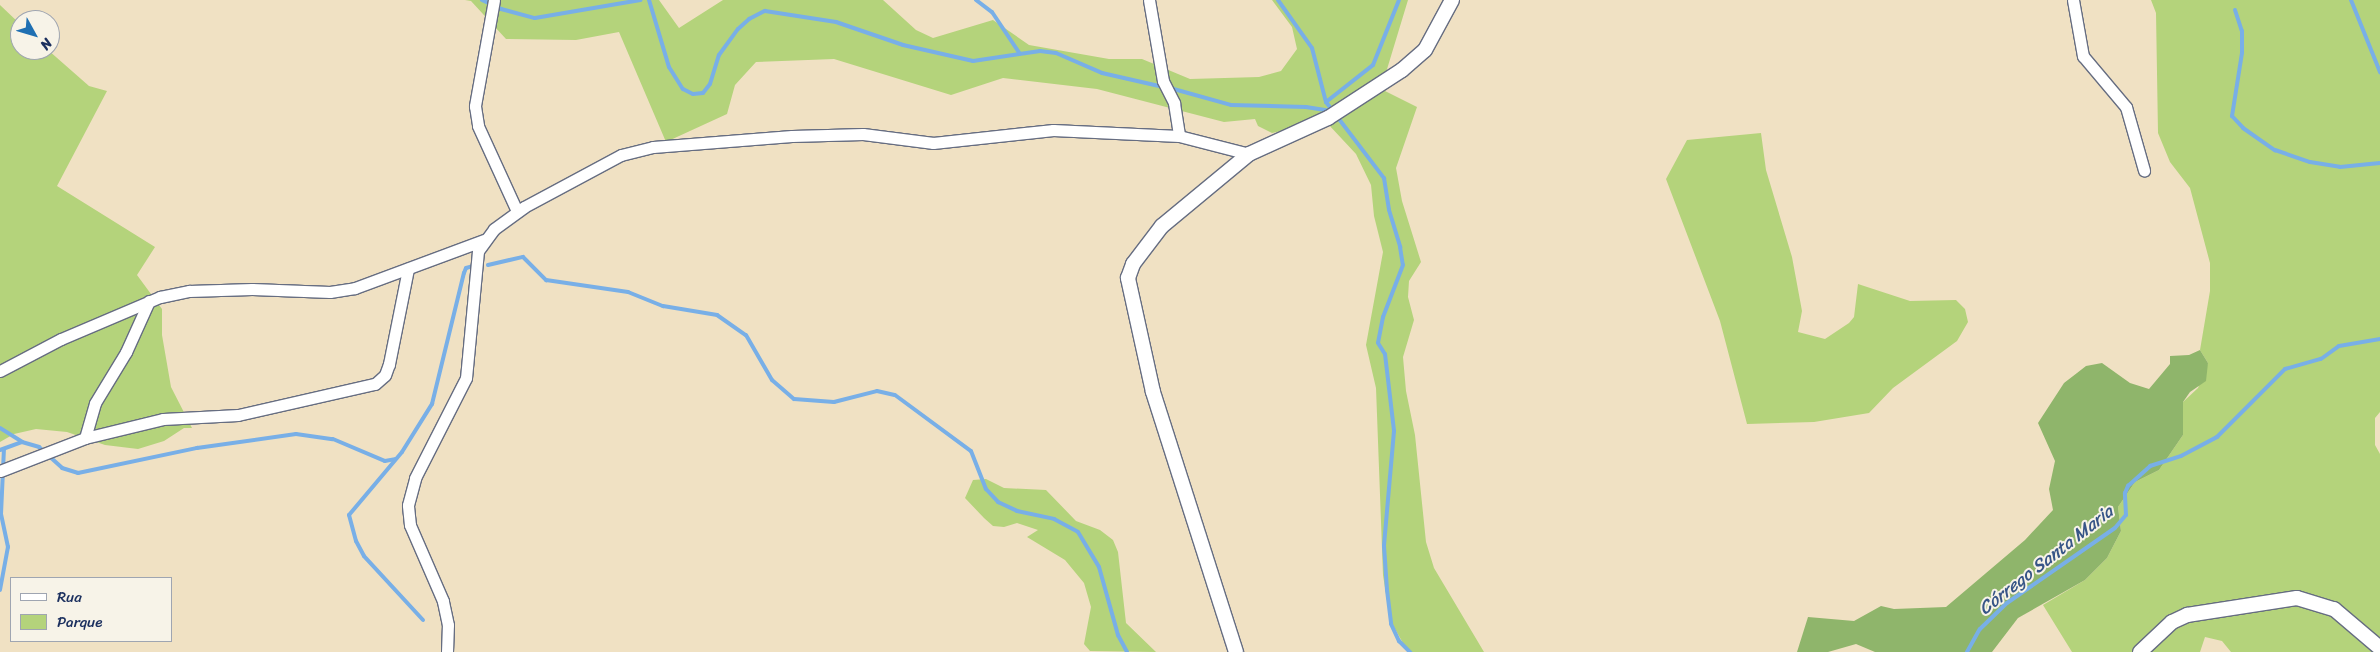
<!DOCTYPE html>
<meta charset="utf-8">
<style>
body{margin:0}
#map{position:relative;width:2380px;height:652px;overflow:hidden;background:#f0e1c3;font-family:Sriracha,sans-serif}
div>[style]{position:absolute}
.green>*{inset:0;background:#b4d37b}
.forest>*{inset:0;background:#8fb56b}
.stream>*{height:4px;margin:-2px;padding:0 2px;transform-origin:2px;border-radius:2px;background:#78afe7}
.roads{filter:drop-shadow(1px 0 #666d81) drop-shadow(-1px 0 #666d81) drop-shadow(0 1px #666d81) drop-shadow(0 -1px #666d81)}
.minor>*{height:11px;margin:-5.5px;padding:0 5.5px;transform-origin:5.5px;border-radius:5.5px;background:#fff}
.tertiary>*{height:14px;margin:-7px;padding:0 7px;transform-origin:7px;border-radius:7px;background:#fff}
span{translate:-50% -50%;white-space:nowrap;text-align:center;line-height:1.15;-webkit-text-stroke:4px #f7f3e8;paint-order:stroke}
.water-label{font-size:18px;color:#375587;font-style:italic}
.legend{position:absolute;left:10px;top:577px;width:162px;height:65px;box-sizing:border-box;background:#f7f3e8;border:1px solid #9fa5b1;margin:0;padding:6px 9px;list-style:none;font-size:15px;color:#1b2f5e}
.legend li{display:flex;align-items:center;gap:10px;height:25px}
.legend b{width:25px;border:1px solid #9fa5b1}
.north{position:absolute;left:10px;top:10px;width:50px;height:50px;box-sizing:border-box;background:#f7f3e8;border:1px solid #9fa5b1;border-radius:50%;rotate:129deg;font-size:14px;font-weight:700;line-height:20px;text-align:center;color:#1b2f5e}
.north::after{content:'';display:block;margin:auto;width:18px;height:22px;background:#1f6fb2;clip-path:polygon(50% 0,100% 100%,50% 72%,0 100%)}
</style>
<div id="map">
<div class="green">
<i style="clip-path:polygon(465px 0,659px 0,679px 28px,723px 0,883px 0,916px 30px,933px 38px,993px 20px,1029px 45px,1109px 59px,1142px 59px,1190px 79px,1259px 77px,1281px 71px,1297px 49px,1292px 27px,1272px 0,1408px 0,1381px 89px,1417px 107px,1396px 168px,1402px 201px,1421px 262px,1409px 281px,1408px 297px,1414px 320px,1403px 357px,1406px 391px,1415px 435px,1426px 542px,1434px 568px,1484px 652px,1408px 652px,1390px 620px,1383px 575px,1376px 388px,1366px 345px,1383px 252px,1374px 216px,1371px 185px,1356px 154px,1328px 124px,1313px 124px,1272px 133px,1258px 126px,1255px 119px,1224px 122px,1097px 89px,1003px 78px,951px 95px,834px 59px,756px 62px,735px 85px,727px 114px,666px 142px,619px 32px,576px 40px,506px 39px,471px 1px)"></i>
<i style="clip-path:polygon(2151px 0,2380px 0,2380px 412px,2375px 418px,2375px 445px,2380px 454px,2380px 652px,2231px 652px,2222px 641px,2205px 637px,2200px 652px,2072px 652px,2043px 605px,2085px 580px,2107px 558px,2121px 531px,2118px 507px,2135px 482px,2159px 470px,2183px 435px,2183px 402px,2198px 388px,2208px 363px,2200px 350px,2210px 291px,2210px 263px,2190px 188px,2170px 162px,2158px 133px,2156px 13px)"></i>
<i style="clip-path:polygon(0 5px,20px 24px,20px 50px,48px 50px,89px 86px,107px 91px,57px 186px,155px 247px,137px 275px,162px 309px,162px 335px,171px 387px,192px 428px,184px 428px,164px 441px,138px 449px,105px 445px,67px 432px,36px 429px,14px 434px,0 442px)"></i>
<i style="clip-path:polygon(1761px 133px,1766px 170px,1792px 257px,1802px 311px,1798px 332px,1825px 339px,1849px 323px,1854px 317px,1858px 284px,1910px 301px,1956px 300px,1965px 309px,1968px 322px,1957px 341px,1893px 388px,1869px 413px,1814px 422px,1747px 424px,1720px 321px,1666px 179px,1687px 140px)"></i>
<i style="clip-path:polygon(986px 479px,1004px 488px,1046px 490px,1076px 521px,1100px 530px,1113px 540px,1118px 552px,1126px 623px,1156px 652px,1090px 651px,1084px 644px,1091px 607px,1084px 583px,1065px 560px,1027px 537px,1038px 530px,1017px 523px,1004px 527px,993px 526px,984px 518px,965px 498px,973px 480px)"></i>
</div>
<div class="forest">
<i style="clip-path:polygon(2200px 350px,2208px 363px,2206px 381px,2190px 392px,2183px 402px,2183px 435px,2159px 470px,2135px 482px,2118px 507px,2121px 531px,2107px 558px,2085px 580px,2018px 618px,1992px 652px,1875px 652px,1856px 644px,1828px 652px,1797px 652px,1808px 617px,1854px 621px,1881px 606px,1894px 609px,1946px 607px,2025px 540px,2053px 510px,2049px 489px,2055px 461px,2038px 423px,2064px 383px,2077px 373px,2086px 366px,2102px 363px,2130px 383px,2149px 389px,2170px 364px,2170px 356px,2189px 355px)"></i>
</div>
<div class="stream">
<i style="left:482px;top:0;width:21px;rotate:25deg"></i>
<i style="left:501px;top:9px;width:35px;rotate:15deg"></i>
<i style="left:535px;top:18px;width:107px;rotate:-9.7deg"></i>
<i style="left:649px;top:0;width:70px;rotate:73.4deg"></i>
<i style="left:669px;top:67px;width:26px;rotate:58deg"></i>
<i style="left:683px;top:89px;width:11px;rotate:27deg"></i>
<i style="left:693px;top:94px;width:10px;rotate:-6deg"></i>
<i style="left:703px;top:93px;width:11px;rotate:-52deg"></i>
<i style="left:710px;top:84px;width:30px;rotate:-73deg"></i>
<i style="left:719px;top:55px;width:32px;rotate:-54deg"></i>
<i style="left:738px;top:29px;width:15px;rotate:-42deg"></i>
<i style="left:749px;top:19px;width:18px;rotate:-27deg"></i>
<i style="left:765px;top:11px;width:72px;rotate:8.8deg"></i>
<i style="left:836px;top:22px;width:71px;rotate:18.9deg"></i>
<i style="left:903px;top:45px;width:72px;rotate:12.9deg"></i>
<i style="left:973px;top:61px;width:68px;rotate:-8.5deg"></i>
<i style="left:1040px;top:51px;width:16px;rotate:7deg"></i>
<i style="left:1056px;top:53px;width:50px;rotate:23.5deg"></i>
<i style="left:1102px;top:73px;width:63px;rotate:12.9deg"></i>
<i style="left:976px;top:0;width:20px;rotate:37deg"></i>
<i style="left:992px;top:12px;width:50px;rotate:56.3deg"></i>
<i style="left:1278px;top:0;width:59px;rotate:54.7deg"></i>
<i style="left:1312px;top:48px;width:56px;rotate:75.5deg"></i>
<i style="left:1326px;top:102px;width:96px;rotate:52.7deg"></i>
<i style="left:1384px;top:178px;width:32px;rotate:81deg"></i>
<i style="left:1389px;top:210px;width:39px;rotate:73deg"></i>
<i style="left:1400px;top:247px;width:18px;rotate:81deg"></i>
<i style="left:1403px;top:265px;width:56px;rotate:111deg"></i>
<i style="left:1383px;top:317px;width:26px;rotate:101deg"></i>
<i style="left:1378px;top:343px;width:13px;rotate:58deg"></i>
<i style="left:1385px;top:354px;width:78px;rotate:83.3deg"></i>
<i style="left:1394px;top:431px;width:115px;rotate:95deg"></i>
<i style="left:1384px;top:546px;width:44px;rotate:86.1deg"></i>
<i style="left:1387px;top:590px;width:34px;rotate:83deg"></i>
<i style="left:1391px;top:624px;width:19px;rotate:65deg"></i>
<i style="left:1399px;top:641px;width:16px;rotate:45deg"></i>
<i style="left:2351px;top:0;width:78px;rotate:68.1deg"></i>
<i style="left:2235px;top:10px;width:22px;rotate:72deg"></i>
<i style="left:2242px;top:31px;width:22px;rotate:90deg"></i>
<i style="left:2242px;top:53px;width:64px;rotate:99deg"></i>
<i style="left:2232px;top:116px;width:16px;rotate:47deg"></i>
<i style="left:2243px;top:128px;width:39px;rotate:35deg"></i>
<i style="left:2275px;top:150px;width:37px;rotate:19deg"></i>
<i style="left:2310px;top:162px;width:30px;rotate:9deg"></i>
<i style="left:2340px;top:167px;width:40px;rotate:-5.7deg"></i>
<i style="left:1170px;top:88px;width:63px;rotate:15.6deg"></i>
<i style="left:1231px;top:105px;width:75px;rotate:1.5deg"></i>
<i style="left:1306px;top:107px;width:24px;rotate:9deg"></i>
<i style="left:1326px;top:102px;width:60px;rotate:-38.2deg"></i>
<i style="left:1373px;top:65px;width:70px;rotate:-68.2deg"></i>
<i style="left:488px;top:265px;width:36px;rotate:-13deg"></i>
<i style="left:523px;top:257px;width:33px;rotate:45deg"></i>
<i style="left:546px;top:280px;width:83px;rotate:8.3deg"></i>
<i style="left:628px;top:292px;width:38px;rotate:22deg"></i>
<i style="left:663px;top:306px;width:55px;rotate:9.5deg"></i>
<i style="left:717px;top:315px;width:35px;rotate:35deg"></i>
<i style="left:746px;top:335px;width:52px;rotate:60deg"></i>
<i style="left:772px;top:380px;width:29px;rotate:41deg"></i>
<i style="left:794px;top:399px;width:40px;rotate:4.3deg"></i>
<i style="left:834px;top:402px;width:44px;rotate:-14.3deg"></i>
<i style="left:877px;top:391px;width:18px;rotate:13deg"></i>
<i style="left:895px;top:395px;width:94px;rotate:36.4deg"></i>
<i style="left:971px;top:451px;width:41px;rotate:68.5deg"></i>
<i style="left:986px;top:489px;width:18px;rotate:47deg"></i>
<i style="left:998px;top:502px;width:21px;rotate:25deg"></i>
<i style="left:1017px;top:511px;width:38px;rotate:12deg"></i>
<i style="left:1054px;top:519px;width:27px;rotate:28deg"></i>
<i style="left:1078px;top:532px;width:41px;rotate:59deg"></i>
<i style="left:1099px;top:567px;width:71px;rotate:74.4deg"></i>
<i style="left:1118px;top:635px;width:19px;rotate:62deg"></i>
<i style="left:0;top:428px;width:26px;rotate:32deg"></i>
<i style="left:22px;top:442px;width:18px;rotate:16deg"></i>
<i style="left:39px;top:447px;width:31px;rotate:42deg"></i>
<i style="left:62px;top:468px;width:17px;rotate:17deg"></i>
<i style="left:78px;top:473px;width:122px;rotate:-11.9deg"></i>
<i style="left:197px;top:448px;width:100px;rotate:-8deg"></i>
<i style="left:296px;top:434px;width:37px;rotate:8deg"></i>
<i style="left:333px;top:439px;width:56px;rotate:22.9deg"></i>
<i style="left:385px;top:461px;width:10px;rotate:-11deg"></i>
<i style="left:0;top:450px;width:23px;rotate:-20deg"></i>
<i style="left:0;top:590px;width:44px;rotate:-79.5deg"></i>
<i style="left:8px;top:547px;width:34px;rotate:-102deg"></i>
<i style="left:1px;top:514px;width:65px;rotate:-87.4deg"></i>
<i style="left:423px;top:620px;width:87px;rotate:-132.7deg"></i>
<i style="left:364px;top:556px;width:17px;rotate:-118deg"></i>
<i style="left:356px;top:541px;width:27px;rotate:-105deg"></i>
<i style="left:349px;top:515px;width:82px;rotate:-49.9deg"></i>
<i style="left:402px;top:452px;width:57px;rotate:-58deg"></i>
<i style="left:432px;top:404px;width:135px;rotate:-76.3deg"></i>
<i style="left:464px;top:273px;width:5px;rotate:-68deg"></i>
<i style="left:466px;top:268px;width:7px;rotate:-16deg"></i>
<i style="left:1967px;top:652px;width:26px;rotate:-61deg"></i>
<i style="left:1980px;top:629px;width:37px;rotate:-44deg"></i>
<i style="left:2007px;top:603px;width:131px;rotate:-34.8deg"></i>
<i style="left:2115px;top:528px;width:17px;rotate:-50deg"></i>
<i style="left:2126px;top:515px;width:22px;rotate:-93deg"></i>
<i style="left:2125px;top:493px;width:8px;rotate:-67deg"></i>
<i style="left:2128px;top:486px;width:30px;rotate:-42deg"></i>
<i style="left:2150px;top:466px;width:33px;rotate:-18deg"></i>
<i style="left:2181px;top:456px;width:41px;rotate:-27.8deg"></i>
<i style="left:2217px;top:437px;width:96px;rotate:-45deg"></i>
<i style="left:2285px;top:369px;width:37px;rotate:-16deg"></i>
<i style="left:2321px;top:359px;width:22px;rotate:-36deg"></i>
<i style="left:2339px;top:346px;width:42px;rotate:-9.7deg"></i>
</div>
<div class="roads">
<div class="minor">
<i style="left:494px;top:0;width:108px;rotate:100.2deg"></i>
<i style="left:475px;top:106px;width:20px;rotate:81deg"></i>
<i style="left:478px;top:126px;width:94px;rotate:65.4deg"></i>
<i style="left:1149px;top:0;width:82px;rotate:80.2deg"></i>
<i style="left:1163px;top:81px;width:25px;rotate:63deg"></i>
<i style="left:1174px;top:103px;width:33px;rotate:81deg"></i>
<i style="left:2073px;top:0;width:57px;rotate:79.9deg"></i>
<i style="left:2083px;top:56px;width:67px;rotate:49.9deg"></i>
<i style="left:2126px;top:107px;width:66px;rotate:74.1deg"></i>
<i style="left:0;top:371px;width:69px;rotate:-27.7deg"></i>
<i style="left:61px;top:339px;width:108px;rotate:-23deg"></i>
<i style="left:160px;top:297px;width:30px;rotate:-12deg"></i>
<i style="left:189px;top:291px;width:63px;rotate:-1.8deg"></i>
<i style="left:252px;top:289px;width:78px;rotate:2.2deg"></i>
<i style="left:330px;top:292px;width:25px;rotate:-9deg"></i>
<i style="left:355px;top:288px;width:138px;rotate:-20.4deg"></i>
<i style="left:85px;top:438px;width:36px;rotate:-74deg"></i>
<i style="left:95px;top:403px;width:60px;rotate:-58.7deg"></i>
<i style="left:126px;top:352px;width:56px;rotate:-65.7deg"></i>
<i style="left:0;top:471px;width:91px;rotate:-21.2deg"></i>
<i style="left:85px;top:438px;width:80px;rotate:-13.7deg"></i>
<i style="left:163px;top:419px;width:75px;rotate:-3.1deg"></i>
<i style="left:238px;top:415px;width:140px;rotate:-12.8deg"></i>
<i style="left:375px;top:384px;width:13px;rotate:-42deg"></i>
<i style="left:385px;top:375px;width:12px;rotate:-70deg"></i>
<i style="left:389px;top:364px;width:97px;rotate:-78.7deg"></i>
<i style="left:447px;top:652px;width:27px;rotate:-88deg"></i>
<i style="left:448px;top:625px;width:25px;rotate:-102deg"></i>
<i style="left:443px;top:601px;width:83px;rotate:-113.5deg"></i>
<i style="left:410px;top:525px;width:20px;rotate:-96deg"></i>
<i style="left:408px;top:505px;width:28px;rotate:-75deg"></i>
<i style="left:415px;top:478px;width:112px;rotate:-63deg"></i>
<i style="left:466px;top:378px;width:128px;rotate:-84.6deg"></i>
<i style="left:478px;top:251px;width:27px;rotate:-54deg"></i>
<i style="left:494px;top:229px;width:37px;rotate:-36deg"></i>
<i style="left:524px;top:207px;width:110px;rotate:-28.2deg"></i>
<i style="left:621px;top:155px;width:33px;rotate:-14deg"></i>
<i style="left:653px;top:147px;width:139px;rotate:-4.5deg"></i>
<i style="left:792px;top:136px;width:71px;rotate:-1.6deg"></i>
<i style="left:863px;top:134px;width:71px;rotate:7.3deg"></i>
<i style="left:933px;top:143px;width:121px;rotate:-6.2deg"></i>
<i style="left:1053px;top:130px;width:126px;rotate:2.7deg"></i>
<i style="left:1179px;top:136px;width:72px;rotate:14.4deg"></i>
</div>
<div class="tertiary">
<i style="left:1236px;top:652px;width:273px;rotate:-107.7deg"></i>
<i style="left:1153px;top:392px;width:117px;rotate:-102.4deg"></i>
<i style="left:1128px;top:278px;width:15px;rotate:-70deg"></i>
<i style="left:1133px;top:264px;width:48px;rotate:-52.7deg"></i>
<i style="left:1162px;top:226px;width:113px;rotate:-39.6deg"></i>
<i style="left:1249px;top:154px;width:87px;rotate:-24.5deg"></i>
<i style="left:1328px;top:118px;width:88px;rotate:-33deg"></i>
<i style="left:1402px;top:70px;width:30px;rotate:-41deg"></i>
<i style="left:1425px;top:50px;width:57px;rotate:-61.6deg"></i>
<i style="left:2140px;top:652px;width:44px;rotate:-43.2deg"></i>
<i style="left:2172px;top:622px;width:17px;rotate:-25deg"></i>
<i style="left:2187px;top:615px;width:111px;rotate:-8.8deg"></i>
<i style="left:2297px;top:598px;width:39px;rotate:17deg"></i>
<i style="left:2334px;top:609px;width:60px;rotate:40.3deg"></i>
</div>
</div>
<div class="water-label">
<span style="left:2046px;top:560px;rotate:-38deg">Córrego Santa Maria</span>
</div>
<ul class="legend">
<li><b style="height:6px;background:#fff"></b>Rua</li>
<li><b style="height:14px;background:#b4d37b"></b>Parque</li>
</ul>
<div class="north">N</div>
</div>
